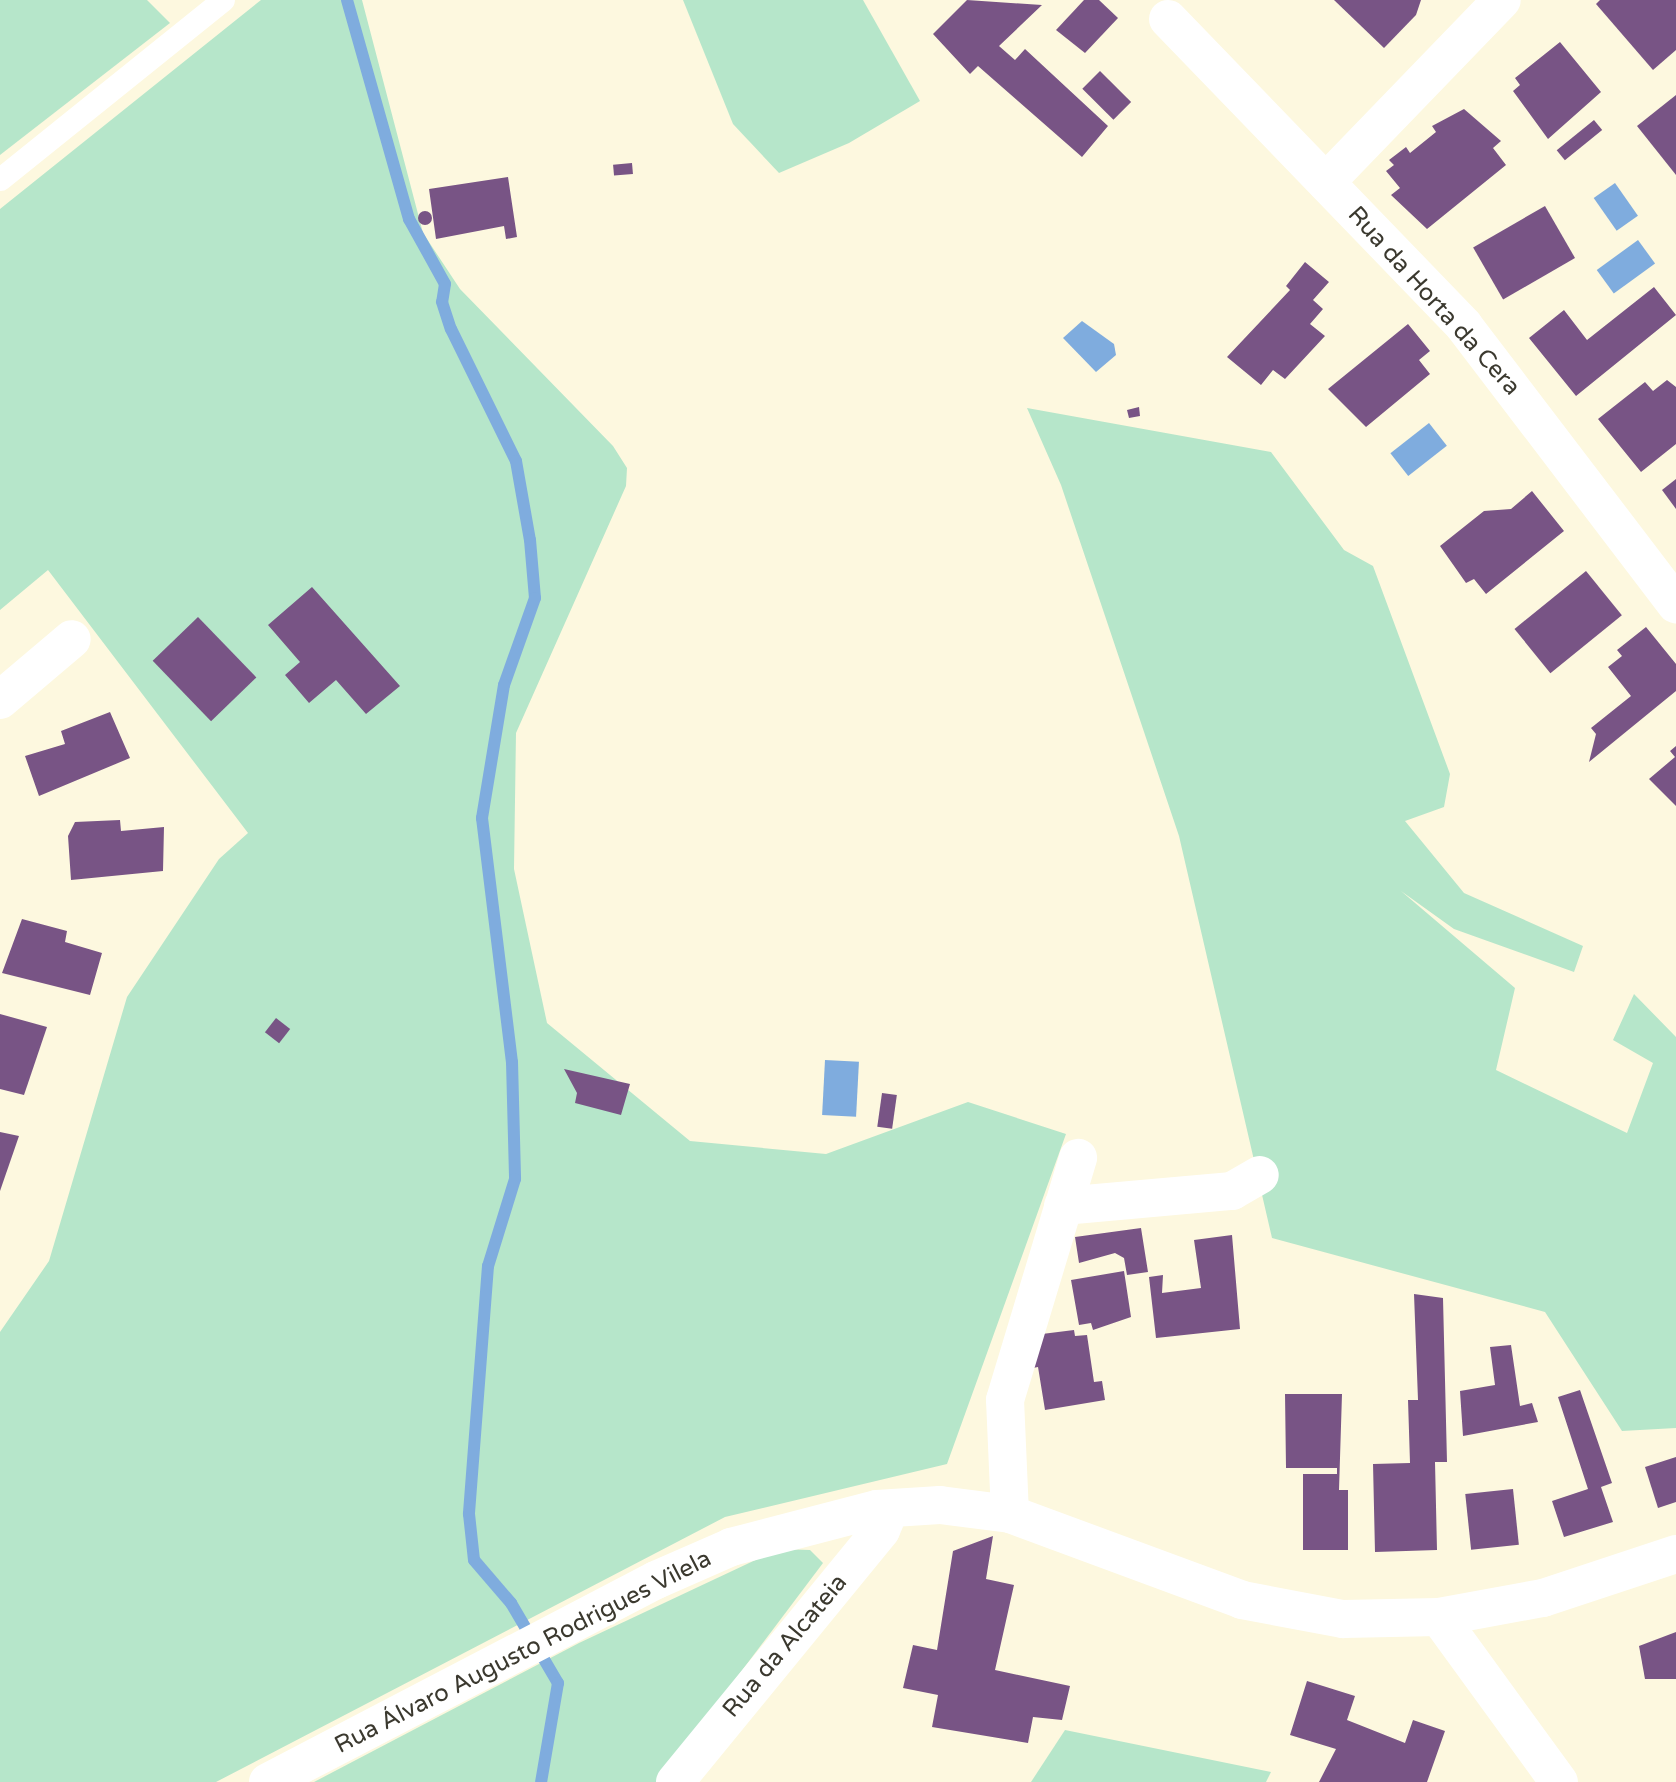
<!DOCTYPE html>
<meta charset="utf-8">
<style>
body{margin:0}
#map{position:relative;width:1676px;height:1782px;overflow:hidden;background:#fdf8df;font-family:"Varela Round",sans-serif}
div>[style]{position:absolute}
.green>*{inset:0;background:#b6e6ca}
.water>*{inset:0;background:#7facde;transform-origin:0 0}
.stream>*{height:12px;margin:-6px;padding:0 6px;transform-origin:6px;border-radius:6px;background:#7facde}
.building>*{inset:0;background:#785485;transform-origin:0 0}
.round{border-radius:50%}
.service>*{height:23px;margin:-11.5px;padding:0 11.5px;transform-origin:11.5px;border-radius:11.5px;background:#fff}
.minor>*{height:38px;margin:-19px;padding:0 19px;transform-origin:19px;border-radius:19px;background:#fff}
.secondary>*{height:38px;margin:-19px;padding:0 19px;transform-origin:19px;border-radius:19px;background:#fff}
span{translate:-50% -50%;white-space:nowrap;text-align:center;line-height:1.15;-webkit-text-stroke:7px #fff;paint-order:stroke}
.street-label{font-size:24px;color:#3b392f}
</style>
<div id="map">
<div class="green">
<i style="clip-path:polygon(0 0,147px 0,170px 23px,0 155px)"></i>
<i style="clip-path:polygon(261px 0,362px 0,423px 233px,460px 289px,613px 446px,627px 468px,626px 486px,516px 733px,514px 869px,547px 1023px,690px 1141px,826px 1154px,968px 1102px,1066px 1134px,947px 1464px,725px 1517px,216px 1782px,0 1782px,0 1332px,49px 1261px,127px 997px,219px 859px,248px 833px,48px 570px,0 610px,0 209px)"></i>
<i style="clip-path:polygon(683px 0,863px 0,920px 101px,849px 143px,779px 173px,733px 124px)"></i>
<i style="clip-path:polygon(1027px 408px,1271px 452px,1344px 550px,1373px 566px,1450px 774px,1444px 807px,1405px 821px,1464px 893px,1583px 946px,1574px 972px,1454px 929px,1401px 891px,1515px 988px,1496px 1070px,1627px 1133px,1653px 1063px,1613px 1040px,1634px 994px,1676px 1037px,1676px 1428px,1622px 1431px,1545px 1312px,1272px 1238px,1179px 836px,1061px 485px)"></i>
<i style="clip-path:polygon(779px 1549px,810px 1550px,823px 1563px,658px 1782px,314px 1782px,579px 1643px)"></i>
<i style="clip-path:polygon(1065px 1730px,1271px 1772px,1266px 1782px,1031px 1782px)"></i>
</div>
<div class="water">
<i style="left:1615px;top:183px;width:40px;height:26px;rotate:55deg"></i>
<i style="left:1638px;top:240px;width:29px;height:51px;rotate:54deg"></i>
<i style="clip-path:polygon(1082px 321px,1114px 344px,1116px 355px,1096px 372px,1063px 338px)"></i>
<i style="left:1429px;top:423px;width:29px;height:49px;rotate:52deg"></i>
<i style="left:825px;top:1060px;width:34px;height:55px;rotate:3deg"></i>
</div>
<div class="stream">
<i style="left:347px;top:0;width:228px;rotate:74.2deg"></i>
<i style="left:409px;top:219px;width:74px;rotate:61deg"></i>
<i style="left:445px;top:284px;width:18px;rotate:99deg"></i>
<i style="left:442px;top:302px;width:28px;rotate:72deg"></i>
<i style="left:451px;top:329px;width:147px;rotate:63.8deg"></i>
<i style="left:516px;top:461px;width:80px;rotate:80deg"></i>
<i style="left:530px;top:540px;width:58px;rotate:85.1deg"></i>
<i style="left:535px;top:598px;width:92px;rotate:109.6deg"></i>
<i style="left:504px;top:685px;width:135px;rotate:99.4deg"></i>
<i style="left:482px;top:818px;width:246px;rotate:83deg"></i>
<i style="left:512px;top:1062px;width:117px;rotate:88.5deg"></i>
<i style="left:515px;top:1179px;width:91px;rotate:107.2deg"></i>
<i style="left:488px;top:1266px;width:249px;rotate:94.4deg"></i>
<i style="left:469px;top:1514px;width:46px;rotate:83.8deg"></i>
<i style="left:474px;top:1560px;width:57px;rotate:49.3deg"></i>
<i style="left:511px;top:1603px;width:93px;rotate:59.6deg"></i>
<i style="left:558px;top:1683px;width:100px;rotate:99.7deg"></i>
</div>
<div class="building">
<i style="clip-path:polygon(967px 0,1042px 5px,999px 46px,1015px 60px,1025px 49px,1108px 126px,1082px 157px,978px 66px,970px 74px,933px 34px)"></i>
<i style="clip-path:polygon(1084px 0,1099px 0,1118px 18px,1085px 53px,1056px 30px)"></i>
<i style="clip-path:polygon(1334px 0,1421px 0,1416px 15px,1384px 48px)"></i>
<i style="clip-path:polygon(1600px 0,1676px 0,1676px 50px,1653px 70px,1596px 4px)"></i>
<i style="clip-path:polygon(1560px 42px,1601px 92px,1548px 139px,1513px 91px,1520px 85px,1515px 78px)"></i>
<i style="left:1100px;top:71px;width:44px;height:25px;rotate:45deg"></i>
<i style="clip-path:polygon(1676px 95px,1676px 175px,1637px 126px)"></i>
<i style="clip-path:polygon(1464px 109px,1501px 141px,1493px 148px,1506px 165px,1427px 229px,1391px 195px,1400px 188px,1386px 171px,1394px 165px,1389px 160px,1406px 147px,1410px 153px,1436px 132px,1432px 126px)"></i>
<i style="left:1594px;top:120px;width:13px;height:48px;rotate:51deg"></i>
<i style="left:632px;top:163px;width:11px;height:19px;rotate:85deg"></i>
<i style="clip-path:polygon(508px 177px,517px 237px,506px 239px,504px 226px,436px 239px,429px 189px)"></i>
<i style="left:1545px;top:206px;width:60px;height:83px;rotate:60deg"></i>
<i class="round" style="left:418px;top:211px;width:14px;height:14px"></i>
<i style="clip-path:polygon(1305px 262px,1329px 282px,1313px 300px,1323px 309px,1310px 324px,1325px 336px,1285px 379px,1273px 370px,1261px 385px,1227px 357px,1290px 290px,1286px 286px)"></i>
<i style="clip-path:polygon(1654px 287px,1676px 315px,1576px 396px,1529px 338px,1564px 310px,1587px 340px)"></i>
<i style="clip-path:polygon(1408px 324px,1430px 351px,1419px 360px,1430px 374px,1366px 427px,1328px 389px)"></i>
<i style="clip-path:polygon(1667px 380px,1676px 387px,1676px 444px,1641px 472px,1598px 419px,1645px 382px,1653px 391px)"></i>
<i style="clip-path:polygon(1139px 407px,1140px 416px,1129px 418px,1127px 410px)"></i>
<i style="clip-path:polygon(1676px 479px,1676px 509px,1662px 490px)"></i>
<i style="clip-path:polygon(1532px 491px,1564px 531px,1486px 594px,1474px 579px,1466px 583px,1440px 546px,1484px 511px,1511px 509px)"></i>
<i style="left:1586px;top:571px;width:57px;height:92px;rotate:51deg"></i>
<i style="clip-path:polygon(312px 587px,400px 686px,366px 714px,336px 680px,309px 703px,285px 675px,300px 662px,268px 625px)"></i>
<i style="left:198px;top:617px;width:84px;height:63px;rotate:46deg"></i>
<i style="clip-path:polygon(1646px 627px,1676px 664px,1676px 691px,1589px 762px,1596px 734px,1591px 728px,1631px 696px,1608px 667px,1622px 656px,1617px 650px)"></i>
<i style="clip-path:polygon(110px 712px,130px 758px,39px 796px,25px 756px,65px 744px,61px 731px)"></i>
<i style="clip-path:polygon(1676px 746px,1676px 806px,1649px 779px,1675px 757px,1670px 751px)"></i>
<i style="clip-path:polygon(120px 820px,121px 831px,164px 827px,163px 871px,71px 880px,68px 836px,75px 822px)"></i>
<i style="clip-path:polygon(22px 919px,67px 931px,65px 942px,102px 953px,90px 995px,2px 973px)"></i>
<i style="clip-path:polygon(0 1014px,47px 1027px,24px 1095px,0 1089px)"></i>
<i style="left:276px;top:1018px;width:18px;height:18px;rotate:38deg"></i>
<i style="clip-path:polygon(564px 1069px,630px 1084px,621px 1115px,575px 1103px,577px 1093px)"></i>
<i style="left:882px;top:1093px;width:15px;height:34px;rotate:8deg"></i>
<i style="clip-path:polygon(0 1132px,19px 1136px,0 1191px)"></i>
<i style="clip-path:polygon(1141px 1228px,1148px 1272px,1127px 1275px,1124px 1258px,1115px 1253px,1079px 1263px,1075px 1237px)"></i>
<i style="clip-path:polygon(1232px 1235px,1240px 1329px,1156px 1338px,1149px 1277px,1163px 1275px,1162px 1293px,1201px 1288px,1194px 1240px)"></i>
<i style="clip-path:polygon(1124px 1271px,1131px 1317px,1093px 1330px,1091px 1323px,1079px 1325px,1071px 1280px)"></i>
<i style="clip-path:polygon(1414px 1294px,1443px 1298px,1447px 1462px,1435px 1462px,1437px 1550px,1375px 1552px,1373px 1464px,1410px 1463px,1408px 1400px,1418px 1400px)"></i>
<i style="clip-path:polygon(1074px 1330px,1075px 1336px,1087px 1335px,1094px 1382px,1102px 1381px,1105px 1400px,1045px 1410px,1038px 1367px,1033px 1368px,1042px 1334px)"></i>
<i style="clip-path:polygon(1511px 1345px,1520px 1406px,1532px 1403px,1538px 1422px,1463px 1436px,1460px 1391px,1495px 1385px,1490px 1347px)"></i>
<i style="clip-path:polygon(1580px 1390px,1612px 1483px,1601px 1487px,1613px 1522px,1564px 1537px,1552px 1501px,1588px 1489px,1558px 1397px)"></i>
<i style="clip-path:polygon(1285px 1394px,1342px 1394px,1339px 1490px,1348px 1490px,1348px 1550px,1303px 1550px,1303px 1474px,1337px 1474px,1337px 1468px,1286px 1468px)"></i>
<i style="clip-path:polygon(1676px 1457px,1676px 1502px,1658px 1508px,1645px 1467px)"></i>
<i style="left:1513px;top:1489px;width:56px;height:48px;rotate:84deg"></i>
<i style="clip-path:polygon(993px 1536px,986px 1579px,1014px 1585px,995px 1670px,1070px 1686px,1062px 1720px,1033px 1717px,1028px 1743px,932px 1727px,938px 1695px,903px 1688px,913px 1645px,937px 1650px,953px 1551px)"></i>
<i style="clip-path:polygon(1676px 1632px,1676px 1679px,1645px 1679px,1639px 1646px)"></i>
<i style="clip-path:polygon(1307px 1681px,1355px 1696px,1347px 1720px,1405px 1743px,1413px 1720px,1445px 1731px,1427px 1782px,1319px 1782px,1336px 1749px,1290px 1735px)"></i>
</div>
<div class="service">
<i style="left:0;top:179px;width:286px;rotate:-38.8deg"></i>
</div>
<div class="minor">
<i style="left:1168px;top:19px;width:426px;rotate:46deg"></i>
<i style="left:1464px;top:326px;width:350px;rotate:52.7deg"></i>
<i style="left:1326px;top:182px;width:253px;rotate:-46deg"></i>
<i style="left:0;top:700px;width:94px;rotate:-40.3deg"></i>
<i style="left:1063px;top:1206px;width:170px;rotate:-5.1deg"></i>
<i style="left:1232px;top:1191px;width:32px;rotate:-30deg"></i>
<i style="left:1010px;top:1514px;width:114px;rotate:-92.5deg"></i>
<i style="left:1005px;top:1400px;width:253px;rotate:-73.2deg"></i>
<i style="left:1439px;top:1617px;width:204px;rotate:54deg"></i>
<i style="left:675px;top:1782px;width:325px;rotate:-50.7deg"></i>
<i style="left:881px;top:1530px;width:23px;rotate:-67deg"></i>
</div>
<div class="secondary">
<i style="left:268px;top:1782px;width:437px;rotate:-27.5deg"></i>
<i style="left:656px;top:1580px;width:82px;rotate:-23.7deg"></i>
<i style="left:731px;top:1547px;width:151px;rotate:-14.6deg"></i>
<i style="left:877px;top:1509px;width:63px;rotate:-3.6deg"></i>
<i style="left:940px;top:1505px;width:71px;rotate:7.3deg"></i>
<i style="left:1010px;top:1514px;width:247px;rotate:20.3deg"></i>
<i style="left:1242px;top:1600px;width:103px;rotate:10.7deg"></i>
<i style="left:1343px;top:1619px;width:96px;rotate:-1.2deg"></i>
<i style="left:1439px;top:1617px;width:106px;rotate:-10.4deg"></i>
<i style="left:1543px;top:1598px;width:140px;rotate:-18.3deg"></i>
</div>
<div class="street-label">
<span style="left:1434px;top:301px;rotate:48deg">Rua da Horta da Cera</span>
<span style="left:785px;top:1646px;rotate:-50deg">Rua da Alcateia</span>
<span style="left:523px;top:1652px;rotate:-27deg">Rua Álvaro Augusto Rodrigues Vilela</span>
</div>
</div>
